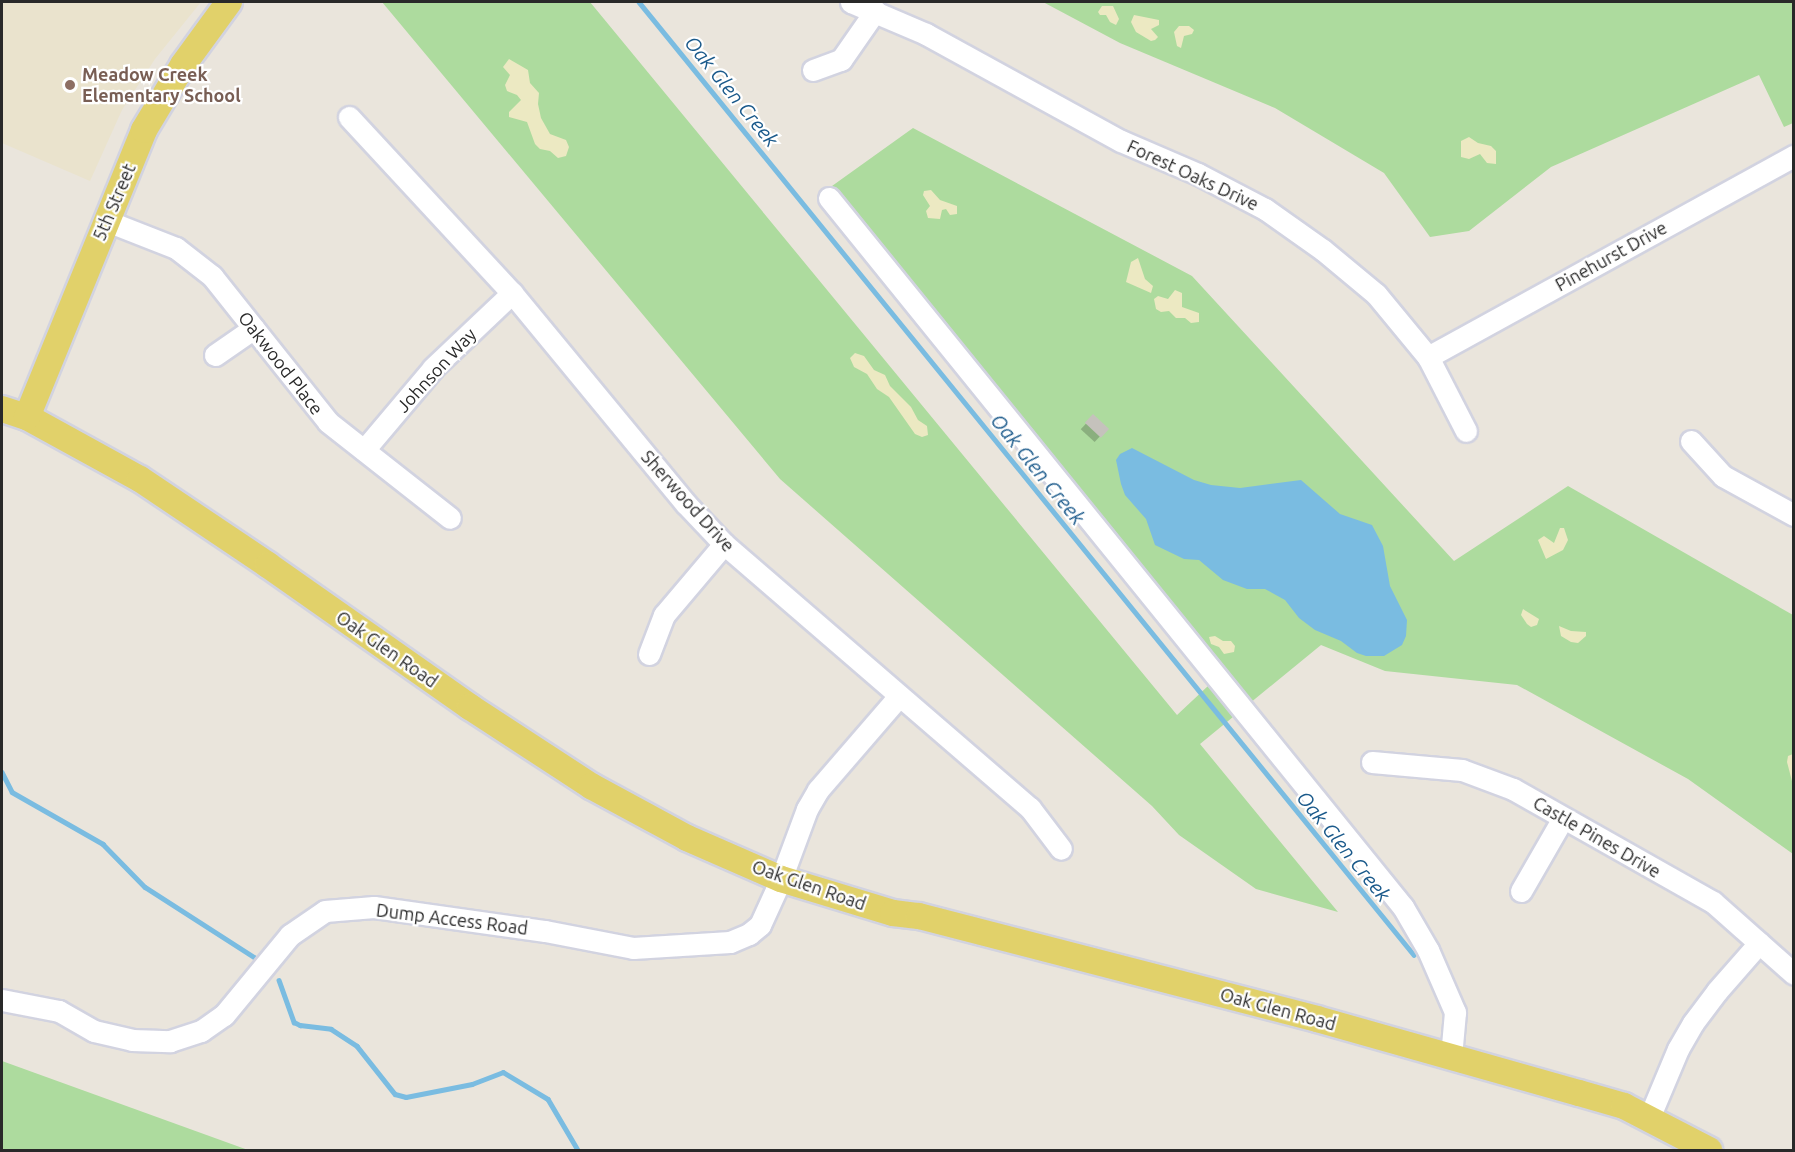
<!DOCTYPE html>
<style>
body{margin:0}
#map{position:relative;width:1795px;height:1152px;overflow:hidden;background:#eae5dc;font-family:Ubuntu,sans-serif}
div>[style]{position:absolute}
.education>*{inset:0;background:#eae3cd}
.green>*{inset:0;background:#addb9e}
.sand>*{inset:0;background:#ece9c2}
.water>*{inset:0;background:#7abce1}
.shadow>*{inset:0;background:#0003;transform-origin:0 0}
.stream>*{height:4.5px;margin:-2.25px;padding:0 2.25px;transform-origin:2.25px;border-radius:2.25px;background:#7abce1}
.building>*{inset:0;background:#c5c2bc;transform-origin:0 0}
.roads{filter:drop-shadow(2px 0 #d2d3e0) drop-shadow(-2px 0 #d2d3e0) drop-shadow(0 2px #d2d3e0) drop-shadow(0 -2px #d2d3e0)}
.minor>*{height:21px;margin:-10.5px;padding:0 10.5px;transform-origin:10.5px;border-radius:10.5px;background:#fff}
.major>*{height:26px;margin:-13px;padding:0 13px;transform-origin:13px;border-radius:13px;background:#e1d16a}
.dots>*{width:16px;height:16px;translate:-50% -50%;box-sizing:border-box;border:3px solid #fff;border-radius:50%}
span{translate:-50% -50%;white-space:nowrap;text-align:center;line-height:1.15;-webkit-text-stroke:4.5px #fff;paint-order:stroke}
.education-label{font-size:18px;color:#785e54;font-weight:700}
.left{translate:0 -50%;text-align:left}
.street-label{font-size:18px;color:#292929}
.water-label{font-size:20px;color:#1b5a8b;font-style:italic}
.frame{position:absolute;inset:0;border:3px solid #292929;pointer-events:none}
</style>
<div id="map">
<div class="education">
<i style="clip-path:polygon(2px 2px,201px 2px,155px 59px,122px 110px,90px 181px,2px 143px)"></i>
</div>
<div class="green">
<i style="clip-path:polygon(382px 2px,590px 2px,1177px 715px,1224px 671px,921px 301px,832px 186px,913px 128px,1192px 276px,1454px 561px,1568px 486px,1793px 615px,1793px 854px,1688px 779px,1517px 685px,1385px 671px,1321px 645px,1200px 744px,1338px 912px,1256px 889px,1179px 835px,1152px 806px,780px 479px)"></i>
<i style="clip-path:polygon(1043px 2px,1793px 2px,1793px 123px,1784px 127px,1759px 75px,1551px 167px,1469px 231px,1430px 237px,1384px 173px,1275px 108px,1120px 43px)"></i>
<i style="clip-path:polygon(2px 1061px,248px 1150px,2px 1150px)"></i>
</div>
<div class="sand">
<i style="clip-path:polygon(1102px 6px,1113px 6px,1119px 19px,1116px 25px,1110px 22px,1106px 15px,1100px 15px,1098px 12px)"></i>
<i style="clip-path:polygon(1134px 15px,1159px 20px,1159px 25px,1151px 29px,1158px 37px,1155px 40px,1151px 41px,1136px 32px,1131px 22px)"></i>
<i style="clip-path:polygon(1179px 26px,1189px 26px,1194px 30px,1192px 34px,1184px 36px,1181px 48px,1177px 46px,1174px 32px)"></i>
<i style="clip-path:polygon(509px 59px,528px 70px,530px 83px,539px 93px,538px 104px,541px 118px,550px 134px,566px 140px,569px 147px,566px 156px,558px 158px,550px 151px,540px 149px,535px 144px,527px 122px,509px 117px,509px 112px,521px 100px,517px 95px,507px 91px,505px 85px,510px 75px,503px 67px)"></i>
<i style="clip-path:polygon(1469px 137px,1478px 143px,1491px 146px,1496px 151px,1496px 164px,1487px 163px,1480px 154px,1469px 159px,1461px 157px,1461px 141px)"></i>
<i style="clip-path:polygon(931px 190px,940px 200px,957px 206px,957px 214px,950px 215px,946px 209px,942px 210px,940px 219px,928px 218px,926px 211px,930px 206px,923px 195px,924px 191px)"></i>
<i style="clip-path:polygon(1138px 258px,1145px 279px,1153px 286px,1151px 293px,1126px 282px,1131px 262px)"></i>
<i style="clip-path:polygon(1175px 290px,1182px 293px,1182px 307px,1199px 313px,1199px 322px,1191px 323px,1185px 318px,1176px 318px,1169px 311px,1161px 312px,1156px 309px,1154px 299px,1158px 296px,1168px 299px)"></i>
<i style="clip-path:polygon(855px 353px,864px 356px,874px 370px,885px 375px,890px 386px,911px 407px,918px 420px,927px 426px,928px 435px,922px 437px,915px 434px,889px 397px,877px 389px,867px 374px,854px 367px,850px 358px)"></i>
<i style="clip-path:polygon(1560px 528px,1564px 528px,1568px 540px,1563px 550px,1546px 559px,1538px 540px,1544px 536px,1554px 543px)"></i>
<i style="clip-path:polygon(1523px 609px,1539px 619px,1537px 625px,1531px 627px,1527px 624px,1521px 615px)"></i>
<i style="clip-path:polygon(1559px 626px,1571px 631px,1586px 632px,1586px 636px,1578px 643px,1571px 642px,1561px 636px)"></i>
<i style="clip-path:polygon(1215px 636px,1223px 641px,1231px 641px,1235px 646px,1234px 652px,1224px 654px,1219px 647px,1211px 644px,1209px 637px)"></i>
<i style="clip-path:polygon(1793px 754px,1794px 754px,1793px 785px,1787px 762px,1788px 756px)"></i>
</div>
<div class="water">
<i style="clip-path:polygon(1132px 448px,1194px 480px,1211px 485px,1240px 488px,1301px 480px,1340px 514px,1372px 525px,1383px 546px,1390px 586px,1407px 620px,1406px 636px,1402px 645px,1384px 656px,1366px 656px,1357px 653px,1341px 641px,1315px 630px,1299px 618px,1285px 600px,1265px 589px,1247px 589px,1223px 580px,1199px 560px,1184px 559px,1155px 545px,1146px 519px,1125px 495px,1121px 484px,1116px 460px,1120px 454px)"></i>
</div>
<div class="shadow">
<i style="left:1093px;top:416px;width:19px;height:18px;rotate:43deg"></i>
</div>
<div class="stream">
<i style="left:639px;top:2px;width:1228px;rotate:50.88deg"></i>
<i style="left:2px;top:772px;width:22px;rotate:63deg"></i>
<i style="left:12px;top:792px;width:105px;rotate:29.7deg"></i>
<i style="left:103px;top:844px;width:60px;rotate:45.7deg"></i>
<i style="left:145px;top:887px;width:130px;rotate:32.7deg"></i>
<i style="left:279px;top:980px;width:45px;rotate:70.3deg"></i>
<i style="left:294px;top:1022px;width:7px;rotate:27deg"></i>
<i style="left:300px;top:1025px;width:31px;rotate:7deg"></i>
<i style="left:331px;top:1029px;width:31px;rotate:33deg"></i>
<i style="left:357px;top:1046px;width:61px;rotate:51.6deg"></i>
<i style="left:395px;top:1094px;width:11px;rotate:15deg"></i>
<i style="left:406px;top:1097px;width:67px;rotate:-11.1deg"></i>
<i style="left:472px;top:1084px;width:33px;rotate:-21deg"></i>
<i style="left:503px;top:1072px;width:52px;rotate:31deg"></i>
<i style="left:548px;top:1099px;width:59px;rotate:59.5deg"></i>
</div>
<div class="building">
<i style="left:1093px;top:414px;width:22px;height:12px;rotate:43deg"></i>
</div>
<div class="roads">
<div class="minor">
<i style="left:851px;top:2px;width:82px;rotate:23.1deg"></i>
<i style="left:926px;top:34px;width:222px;rotate:28.8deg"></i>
<i style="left:1121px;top:141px;width:84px;rotate:23.2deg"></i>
<i style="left:1198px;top:174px;width:76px;rotate:27.6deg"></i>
<i style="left:1265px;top:209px;width:71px;rotate:35.3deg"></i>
<i style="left:1323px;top:250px;width:69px;rotate:39.7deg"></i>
<i style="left:1376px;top:294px;width:82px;rotate:50.5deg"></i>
<i style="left:1428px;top:357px;width:83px;rotate:62.8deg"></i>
<i style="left:813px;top:70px;width:30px;rotate:-20deg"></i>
<i style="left:841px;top:60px;width:60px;rotate:-55.2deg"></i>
<i style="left:349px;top:117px;width:240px;rotate:47.2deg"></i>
<i style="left:512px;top:293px;width:273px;rotate:50.5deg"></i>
<i style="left:686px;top:504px;width:55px;rotate:46.5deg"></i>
<i style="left:724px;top:544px;width:404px;rotate:40.8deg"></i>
<i style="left:1030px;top:808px;width:51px;rotate:52.9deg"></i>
<i style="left:829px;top:198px;width:912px;rotate:51.01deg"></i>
<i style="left:1403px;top:907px;width:50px;rotate:59.8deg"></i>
<i style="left:1428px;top:950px;width:68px;rotate:66.5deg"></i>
<i style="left:1455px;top:1012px;width:45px;rotate:95.1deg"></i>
<i style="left:107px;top:221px;width:74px;rotate:21.4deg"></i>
<i style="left:176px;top:248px;width:46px;rotate:37.9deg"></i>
<i style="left:212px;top:276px;width:186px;rotate:51.5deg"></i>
<i style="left:328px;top:422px;width:155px;rotate:38.2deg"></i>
<i style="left:215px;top:355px;width:47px;rotate:-34.7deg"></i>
<i style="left:1428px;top:357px;width:418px;rotate:-28.8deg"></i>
<i style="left:1691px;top:441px;width:47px;rotate:47.6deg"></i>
<i style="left:1723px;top:476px;width:81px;rotate:28.8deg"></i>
<i style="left:364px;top:450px;width:107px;rotate:-49.9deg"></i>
<i style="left:433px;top:368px;width:109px;rotate:-43.5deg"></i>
<i style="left:649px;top:654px;width:42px;rotate:-69deg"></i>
<i style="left:664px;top:615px;width:93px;rotate:-49.8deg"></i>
<i style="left:1372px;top:762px;width:90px;rotate:5.1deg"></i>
<i style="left:1462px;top:770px;width:54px;rotate:20.4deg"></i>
<i style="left:1513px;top:789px;width:230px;rotate:29.5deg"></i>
<i style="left:1713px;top:902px;width:108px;rotate:41.6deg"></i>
<i style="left:1521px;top:891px;width:84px;rotate:-60.1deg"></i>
<i style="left:2px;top:1000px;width:58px;rotate:10.9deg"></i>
<i style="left:59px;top:1011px;width:40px;rotate:29.7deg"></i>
<i style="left:94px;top:1031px;width:39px;rotate:13deg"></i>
<i style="left:132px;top:1040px;width:38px;rotate:2deg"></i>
<i style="left:170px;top:1041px;width:33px;rotate:-18deg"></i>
<i style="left:201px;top:1031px;width:28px;rotate:-35deg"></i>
<i style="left:224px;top:1015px;width:104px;rotate:-50.5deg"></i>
<i style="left:290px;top:935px;width:42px;rotate:-34.4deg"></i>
<i style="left:325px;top:911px;width:49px;rotate:-4.7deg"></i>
<i style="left:374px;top:907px;width:173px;rotate:8deg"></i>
<i style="left:545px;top:931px;width:90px;rotate:10.9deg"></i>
<i style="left:633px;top:948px;width:97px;rotate:-3.5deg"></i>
<i style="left:730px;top:942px;width:21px;rotate:-23deg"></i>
<i style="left:749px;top:934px;width:14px;rotate:-39deg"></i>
<i style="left:760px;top:925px;width:51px;rotate:-65.5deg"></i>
<i style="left:781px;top:879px;width:75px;rotate:-69.6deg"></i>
<i style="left:807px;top:809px;width:22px;rotate:-60deg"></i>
<i style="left:818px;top:790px;width:124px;rotate:-49.2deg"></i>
<i style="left:1649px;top:1118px;width:75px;rotate:-67.2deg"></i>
<i style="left:1678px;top:1049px;width:30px;rotate:-60deg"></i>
<i style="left:1693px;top:1023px;width:40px;rotate:-53deg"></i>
<i style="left:1717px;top:991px;width:64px;rotate:-48.8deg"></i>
</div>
<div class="major">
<i style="left:2px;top:409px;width:26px;rotate:18deg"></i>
<i style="left:27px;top:417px;width:129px;rotate:28.8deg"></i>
<i style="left:140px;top:479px;width:154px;rotate:33.9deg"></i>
<i style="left:268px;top:565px;width:247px;rotate:35.1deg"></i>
<i style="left:470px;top:707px;width:145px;rotate:33.1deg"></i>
<i style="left:591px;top:786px;width:109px;rotate:28.4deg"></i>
<i style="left:687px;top:838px;width:103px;rotate:23.6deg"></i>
<i style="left:781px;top:879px;width:117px;rotate:16.9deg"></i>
<i style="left:893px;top:913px;width:26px;rotate:7deg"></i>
<i style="left:919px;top:916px;width:411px;rotate:14.5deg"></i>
<i style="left:1317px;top:1019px;width:272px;rotate:15.8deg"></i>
<i style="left:1579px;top:1093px;width:47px;rotate:16.1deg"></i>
<i style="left:1624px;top:1106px;width:96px;rotate:27.4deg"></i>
<i style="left:27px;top:417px;width:310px;rotate:-67.8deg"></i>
<i style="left:144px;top:130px;width:76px;rotate:-59deg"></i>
<i style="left:183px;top:65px;width:78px;rotate:-53.9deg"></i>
</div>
</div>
<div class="dots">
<i style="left:70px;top:85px;background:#8d6e63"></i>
</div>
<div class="education-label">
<span class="left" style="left:82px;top:85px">Meadow Creek<br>Elementary School</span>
</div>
<div class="street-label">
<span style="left:1193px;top:175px;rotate:25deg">Forest Oaks Drive</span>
<span style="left:114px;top:202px;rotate:-67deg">5th Street</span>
<span style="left:1611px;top:256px;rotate:-29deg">Pinehurst Drive</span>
<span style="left:281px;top:363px;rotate:52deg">Oakwood Place</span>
<span style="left:436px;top:370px;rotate:-47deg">Johnson Way</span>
<span style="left:688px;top:501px;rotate:48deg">Sherwood Drive</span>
<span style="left:387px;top:649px;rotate:35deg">Oak Glen Road</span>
<span style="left:1597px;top:837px;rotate:30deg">Castle Pines Drive</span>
<span style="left:809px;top:885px;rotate:19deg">Oak Glen Road</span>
<span style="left:452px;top:919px;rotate:7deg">Dump Access Road</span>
<span style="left:1278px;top:1009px;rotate:15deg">Oak Glen Road</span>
</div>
<div class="water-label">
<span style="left:732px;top:91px;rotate:51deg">Oak Glen Creek</span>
<span style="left:1038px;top:469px;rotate:51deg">Oak Glen Creek</span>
<span style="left:1344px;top:846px;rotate:51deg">Oak Glen Creek</span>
</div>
<div class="frame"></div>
</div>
